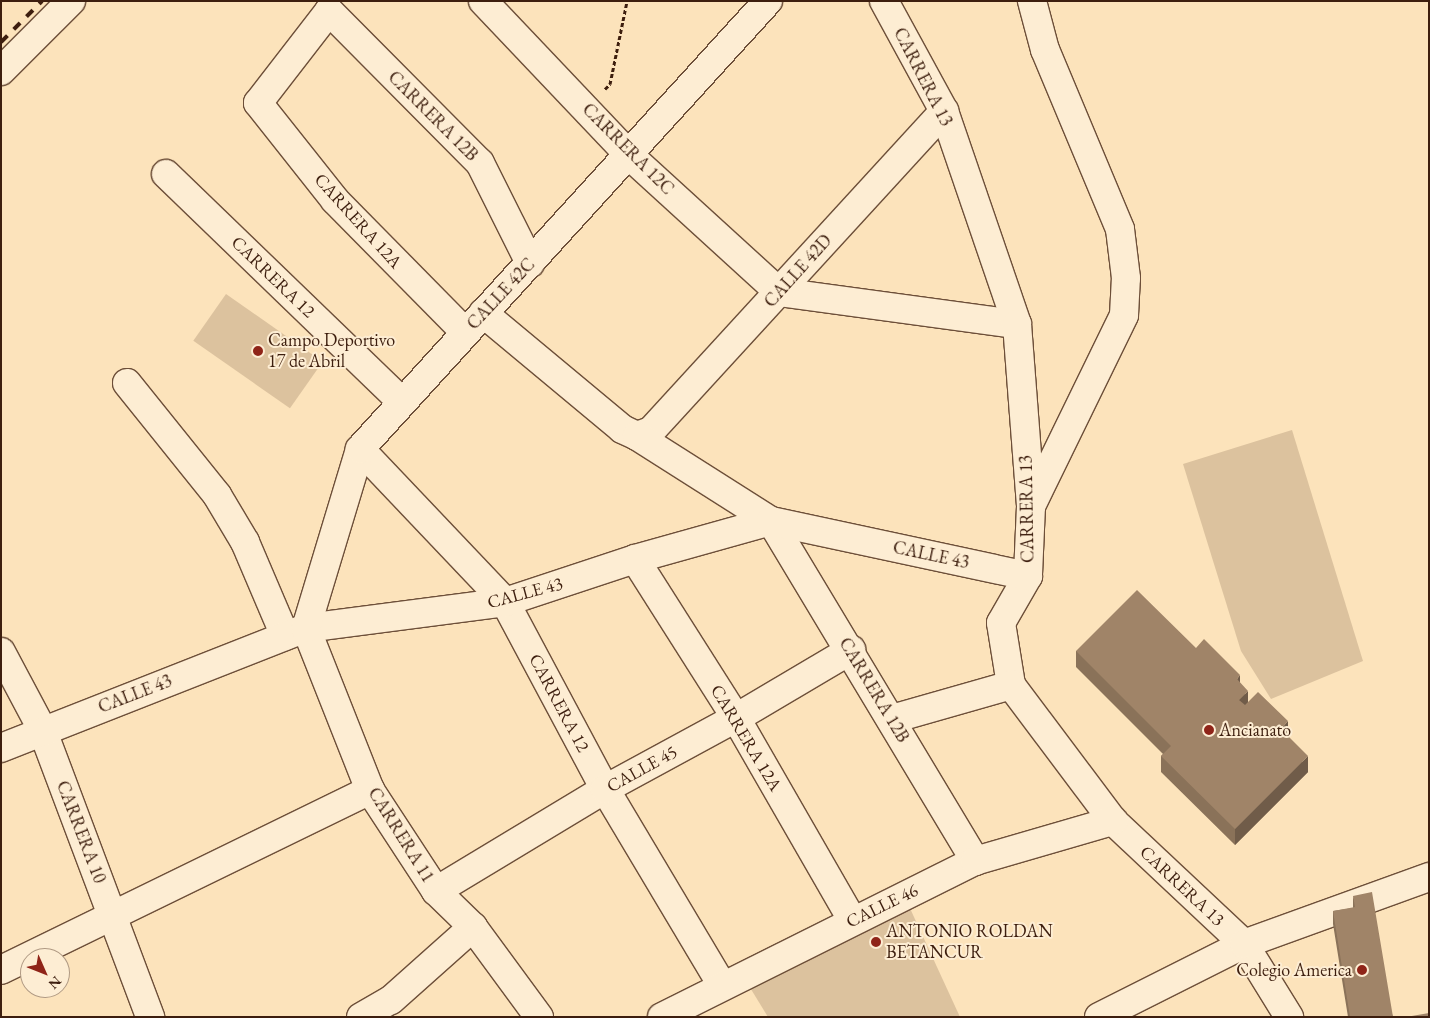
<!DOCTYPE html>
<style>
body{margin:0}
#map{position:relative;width:1430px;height:1018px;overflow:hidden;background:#fce3bb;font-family:"EB Garamond",serif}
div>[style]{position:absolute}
.green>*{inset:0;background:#dcc29e;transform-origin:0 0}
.path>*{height:3px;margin-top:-1.5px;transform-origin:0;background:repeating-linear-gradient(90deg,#3d1e0e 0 4px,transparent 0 6.5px)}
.roads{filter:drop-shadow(1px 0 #6d4f39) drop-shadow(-1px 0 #6d4f39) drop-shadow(0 1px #6d4f39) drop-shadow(0 -1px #6d4f39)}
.minor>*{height:28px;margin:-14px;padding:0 14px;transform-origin:14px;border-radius:14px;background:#fdedd3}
.rail>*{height:4px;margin-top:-2px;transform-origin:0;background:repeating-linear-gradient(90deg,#3d1e0e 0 9px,transparent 0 18px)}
.wall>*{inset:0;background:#8a7259}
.shaded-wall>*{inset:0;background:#705c49}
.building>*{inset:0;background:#a08468}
.dots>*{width:14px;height:14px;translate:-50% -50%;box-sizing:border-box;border:2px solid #fdedd3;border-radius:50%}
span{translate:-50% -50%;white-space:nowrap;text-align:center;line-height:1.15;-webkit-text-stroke:4px #fdedd3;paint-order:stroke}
.street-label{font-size:18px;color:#3d1e0e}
.poi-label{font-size:18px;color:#3d1e0e}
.left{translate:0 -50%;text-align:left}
.right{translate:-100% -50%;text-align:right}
.frame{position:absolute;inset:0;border:2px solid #3d1e0e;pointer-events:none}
.north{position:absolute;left:20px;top:948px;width:50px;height:50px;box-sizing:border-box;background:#fdedd3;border:1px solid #b09a84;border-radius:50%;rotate:134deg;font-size:14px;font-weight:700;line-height:20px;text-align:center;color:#3d1e0e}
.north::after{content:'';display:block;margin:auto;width:18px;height:22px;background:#8f2418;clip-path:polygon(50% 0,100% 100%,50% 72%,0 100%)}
</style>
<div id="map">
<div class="green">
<i style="left:226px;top:294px;width:118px;height:57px;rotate:35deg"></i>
<i style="clip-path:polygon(1292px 430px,1363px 661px,1271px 699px,1241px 651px,1183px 464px)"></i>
<i style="clip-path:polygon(908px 904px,960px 1017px,768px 1017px,746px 981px)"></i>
</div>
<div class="path">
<i style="left:605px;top:89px;width:7px;rotate:-45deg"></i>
<i style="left:610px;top:84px;width:85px;rotate:-78.4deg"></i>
</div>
<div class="roads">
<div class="minor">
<i style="left:483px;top:1px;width:214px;rotate:46.5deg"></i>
<i style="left:630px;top:156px;width:202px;rotate:42.4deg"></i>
<i style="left:779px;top:292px;width:240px;rotate:7.7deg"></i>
<i style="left:884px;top:1px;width:125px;rotate:61.4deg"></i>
<i style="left:944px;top:111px;width:225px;rotate:71.1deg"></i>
<i style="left:1017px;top:324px;width:183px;rotate:85.6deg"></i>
<i style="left:1031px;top:506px;width:70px;rotate:92.5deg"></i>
<i style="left:1028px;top:576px;width:54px;rotate:119.9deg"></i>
<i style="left:1001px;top:623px;width:63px;rotate:80.8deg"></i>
<i style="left:1011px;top:685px;width:170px;rotate:53.1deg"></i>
<i style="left:1113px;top:821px;width:180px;rotate:43.2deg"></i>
<i style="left:1244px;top:944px;width:86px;rotate:58.3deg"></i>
<i style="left:1px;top:71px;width:99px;rotate:-45deg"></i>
<i style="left:166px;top:174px;width:327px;rotate:44deg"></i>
<i style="left:483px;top:313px;width:181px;rotate:39.8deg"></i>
<i style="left:622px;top:429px;width:17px;rotate:25deg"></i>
<i style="left:637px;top:436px;width:15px;rotate:-20deg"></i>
<i style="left:651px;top:431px;width:434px;rotate:-47.5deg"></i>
<i style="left:465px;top:332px;width:185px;rotate:-134.6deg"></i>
<i style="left:335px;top:200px;width:124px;rotate:-128.4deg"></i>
<i style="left:258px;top:103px;width:116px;rotate:-52.3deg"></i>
<i style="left:329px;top:11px;width:214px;rotate:45.2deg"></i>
<i style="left:480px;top:163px;width:112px;rotate:63.4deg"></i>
<i style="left:127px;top:383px;width:144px;rotate:51.2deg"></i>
<i style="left:217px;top:495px;width:55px;rotate:59.2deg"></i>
<i style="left:245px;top:542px;width:102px;rotate:66.9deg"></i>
<i style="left:637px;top:436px;width:159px;rotate:32.4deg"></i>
<i style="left:771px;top:521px;width:397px;rotate:59deg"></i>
<i style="left:360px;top:449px;width:211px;rotate:46.5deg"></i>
<i style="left:505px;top:602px;width:212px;rotate:61.9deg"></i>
<i style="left:605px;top:789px;width:228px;rotate:59.2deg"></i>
<i style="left:1032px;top:504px;width:210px;rotate:-64deg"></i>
<i style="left:1124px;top:315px;width:37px;rotate:-87deg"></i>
<i style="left:1126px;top:278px;width:49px;rotate:-97deg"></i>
<i style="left:1120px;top:229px;width:194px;rotate:-112.7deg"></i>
<i style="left:1045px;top:50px;width:51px;rotate:-104.9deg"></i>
<i style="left:635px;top:559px;width:188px;rotate:57.6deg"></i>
<i style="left:736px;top:718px;width:233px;rotate:60.1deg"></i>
<i style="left:1px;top:652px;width:87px;rotate:62deg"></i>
<i style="left:42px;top:729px;width:308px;rotate:69.4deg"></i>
<i style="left:892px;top:719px;width:124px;rotate:-15.9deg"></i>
<i style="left:1px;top:748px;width:328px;rotate:-21.5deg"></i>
<i style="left:306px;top:628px;width:201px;rotate:-7.4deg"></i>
<i style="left:505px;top:602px;width:137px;rotate:-18.3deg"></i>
<i style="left:635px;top:559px;width:141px;rotate:-15.6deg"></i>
<i style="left:771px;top:521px;width:263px;rotate:12.1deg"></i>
<i style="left:436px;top:891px;width:197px;rotate:-31.1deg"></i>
<i style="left:605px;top:789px;width:149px;rotate:-28.5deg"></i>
<i style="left:736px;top:718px;width:134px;rotate:-30.6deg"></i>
<i style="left:1px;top:970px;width:411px;rotate:-26deg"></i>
<i style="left:361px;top:1017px;width:34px;rotate:-30deg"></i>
<i style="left:391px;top:1000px;width:110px;rotate:-41.7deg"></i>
<i style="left:539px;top:1017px;width:112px;rotate:-126.3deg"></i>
<i style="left:473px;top:927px;width:52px;rotate:-135.8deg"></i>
<i style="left:436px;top:891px;width:121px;rotate:-123.2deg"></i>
<i style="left:370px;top:790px;width:174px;rotate:-111.6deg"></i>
<i style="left:306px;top:628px;width:187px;rotate:-73.2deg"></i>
<i style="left:360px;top:449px;width:606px;rotate:-47.68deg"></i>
<i style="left:662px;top:1017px;width:350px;rotate:-26.5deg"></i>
<i style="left:975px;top:861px;width:144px;rotate:-16.2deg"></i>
<i style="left:1099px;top:1017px;width:162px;rotate:-26.7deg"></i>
<i style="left:1244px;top:944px;width:197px;rotate:-19.9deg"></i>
</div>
</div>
<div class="rail">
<i style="left:1px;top:42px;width:58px;rotate:-45deg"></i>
</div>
<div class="wall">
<i style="clip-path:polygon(1196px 648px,1240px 683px,1248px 702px,1288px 736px,1308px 772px,1235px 845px,1161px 772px,1161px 756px,1163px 754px,1076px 667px,1076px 651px)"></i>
<i style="clip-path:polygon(1353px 896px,1393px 1017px,1348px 1017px,1333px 924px,1333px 911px,1353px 908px)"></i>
</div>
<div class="shaded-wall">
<i style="clip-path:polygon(1240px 675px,1240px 692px,1237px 679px)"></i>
<i style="clip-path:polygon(1248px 691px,1248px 707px,1239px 716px,1239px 700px)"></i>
<i style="clip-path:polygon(1288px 721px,1288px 738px,1281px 729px)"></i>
<i style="clip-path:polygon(1308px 756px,1308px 772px,1235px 845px,1235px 829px)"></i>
</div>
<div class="building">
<i style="clip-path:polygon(1137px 590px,1196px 648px,1204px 639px,1240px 675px,1237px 679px,1248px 691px,1239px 700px,1245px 705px,1258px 692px,1288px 721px,1281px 729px,1308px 756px,1235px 829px,1161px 756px,1171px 746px,1076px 651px)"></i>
<i style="clip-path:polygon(1372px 892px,1393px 1017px,1350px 1017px,1333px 911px,1355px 907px,1353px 896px)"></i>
<i style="clip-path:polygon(1429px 1013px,1429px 1017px,1406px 1017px)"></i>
</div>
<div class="dots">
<i style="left:258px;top:351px;background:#8f2418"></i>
<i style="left:1209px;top:730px;background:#8f2418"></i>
<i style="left:876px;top:942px;background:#8f2418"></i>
<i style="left:1362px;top:970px;background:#8f2418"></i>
</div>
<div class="street-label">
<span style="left:923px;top:77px;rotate:63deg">CARRERA 13</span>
<span style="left:433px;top:116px;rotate:45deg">CARRERA 12B</span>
<span style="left:628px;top:149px;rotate:45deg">CARRERA 12C</span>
<span style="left:358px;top:221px;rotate:48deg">CARRERA 12A</span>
<span style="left:798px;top:271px;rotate:-48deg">CALLE 42D</span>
<span style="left:273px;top:277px;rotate:44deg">CARRERA 12</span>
<span style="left:501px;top:294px;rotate:-47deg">CALLE 42C</span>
<span style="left:1027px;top:509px;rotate:-91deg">CARRERA 13</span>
<span style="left:931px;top:555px;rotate:12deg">CALLE 43</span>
<span style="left:525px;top:593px;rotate:-15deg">CALLE 43</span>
<span style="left:874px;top:690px;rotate:59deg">CARRERA 12B</span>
<span style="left:135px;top:694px;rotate:-21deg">CALLE 43</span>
<span style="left:559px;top:703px;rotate:62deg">CARRERA 12</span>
<span style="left:746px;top:738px;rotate:59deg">CARRERA 12A</span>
<span style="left:642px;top:769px;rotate:-29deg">CALLE 45</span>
<span style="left:81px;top:832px;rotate:69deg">CARRERA 10</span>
<span style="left:401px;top:835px;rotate:58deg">CARRERA 11</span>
<span style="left:1182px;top:886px;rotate:43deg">CARRERA 13</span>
<span style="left:882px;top:906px;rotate:-26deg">CALLE 46</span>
</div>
<div class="poi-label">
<span class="left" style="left:268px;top:351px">Campo Deportivo<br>17 de Abril</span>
<span class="left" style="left:1219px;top:730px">Ancianato</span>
<span class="left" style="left:886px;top:942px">ANTONIO ROLDAN<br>BETANCUR</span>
<span class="right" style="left:1352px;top:970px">Colegio America</span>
</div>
<div class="frame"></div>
<div class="north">N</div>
</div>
